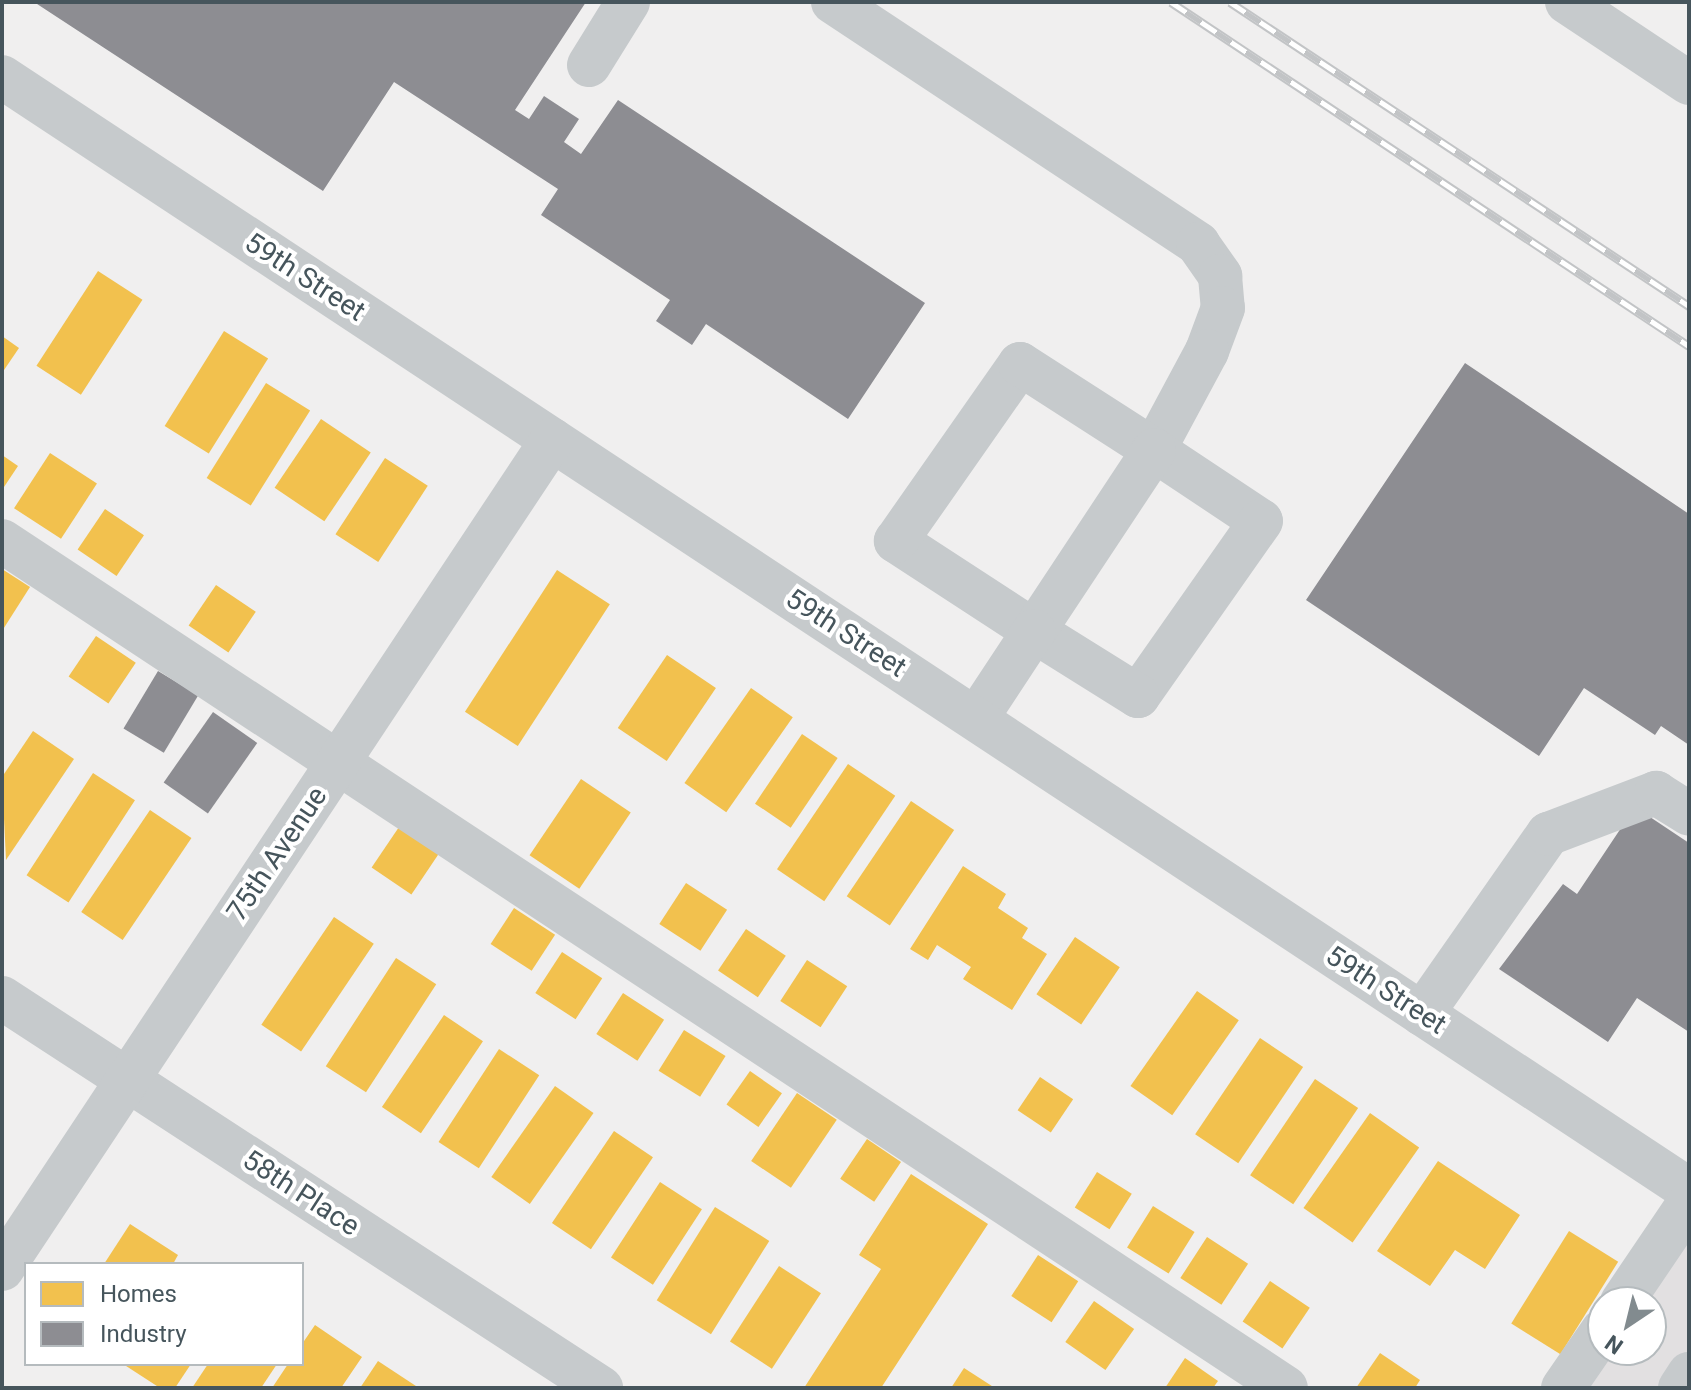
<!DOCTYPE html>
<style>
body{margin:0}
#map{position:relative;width:1691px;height:1390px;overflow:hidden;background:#f0efef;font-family:Roboto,sans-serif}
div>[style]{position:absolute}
.education>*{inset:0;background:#e2e0e1}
.homes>*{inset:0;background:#f2c14e;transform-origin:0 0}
.industry>*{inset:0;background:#8d8d92;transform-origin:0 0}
.minor>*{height:44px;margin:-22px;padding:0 22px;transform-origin:22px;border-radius:22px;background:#c6cacc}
.rail>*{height:9px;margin-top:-4.5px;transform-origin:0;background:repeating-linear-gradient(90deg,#fff 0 18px,#c2c4c6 0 36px);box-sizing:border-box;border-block:2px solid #c2c4c6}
span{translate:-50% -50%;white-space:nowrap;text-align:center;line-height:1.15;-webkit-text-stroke:8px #fff;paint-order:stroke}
.street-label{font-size:28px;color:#46555c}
.frame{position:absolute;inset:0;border:4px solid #46555c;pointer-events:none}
.legend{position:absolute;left:24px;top:1262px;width:280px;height:104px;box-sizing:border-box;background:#fff;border:2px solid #b5bbbe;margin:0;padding:10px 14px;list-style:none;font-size:24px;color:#46555c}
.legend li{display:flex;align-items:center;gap:16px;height:40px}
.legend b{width:40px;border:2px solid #b5bbbe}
.north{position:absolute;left:1587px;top:1286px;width:80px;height:80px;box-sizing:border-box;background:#fff;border:2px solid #b5bbbe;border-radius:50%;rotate:215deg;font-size:22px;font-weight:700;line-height:32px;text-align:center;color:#46555c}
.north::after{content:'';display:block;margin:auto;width:28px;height:36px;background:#828b8f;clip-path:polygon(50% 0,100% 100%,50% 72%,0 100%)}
</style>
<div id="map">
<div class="education">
<i style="clip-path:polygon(1689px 1241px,1689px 1388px,1565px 1388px,1603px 1350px,1651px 1350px,1651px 1302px,1623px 1302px)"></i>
</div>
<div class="homes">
<i style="left:98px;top:271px;width:53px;height:113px;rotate:33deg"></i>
<i style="left:224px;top:331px;width:52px;height:112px;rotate:32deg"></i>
<i style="clip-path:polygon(2px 336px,19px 348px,2px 373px)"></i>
<i style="left:266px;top:383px;width:52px;height:112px;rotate:32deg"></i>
<i style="left:321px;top:419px;width:60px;height:83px;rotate:34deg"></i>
<i style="left:50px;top:453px;width:56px;height:66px;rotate:33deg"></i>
<i style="clip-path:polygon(2px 455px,18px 466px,2px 490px)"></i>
<i style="left:385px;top:458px;width:51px;height:91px;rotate:33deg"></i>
<i style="left:105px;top:509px;width:47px;height:49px;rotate:34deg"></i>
<i style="clip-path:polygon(2px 569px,30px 587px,2px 631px)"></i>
<i style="left:557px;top:570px;width:63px;height:169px;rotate:33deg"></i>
<i style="left:216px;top:585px;width:48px;height:49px;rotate:34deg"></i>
<i style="left:96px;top:636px;width:48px;height:49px;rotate:34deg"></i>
<i style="left:667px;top:655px;width:59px;height:88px;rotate:34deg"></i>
<i style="left:751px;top:688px;width:51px;height:116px;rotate:35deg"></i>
<i style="clip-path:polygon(33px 731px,74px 759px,6px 860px,2px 777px)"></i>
<i style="left:802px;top:734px;width:43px;height:84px;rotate:34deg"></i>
<i style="left:848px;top:764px;width:57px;height:127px;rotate:34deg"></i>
<i style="left:93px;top:773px;width:50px;height:122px;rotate:33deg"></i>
<i style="left:581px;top:779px;width:60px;height:92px;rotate:34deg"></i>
<i style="left:911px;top:801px;width:52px;height:115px;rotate:34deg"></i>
<i style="left:150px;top:810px;width:50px;height:123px;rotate:34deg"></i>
<i style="left:399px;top:827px;width:48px;height:49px;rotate:34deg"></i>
<i style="clip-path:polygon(963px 866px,1006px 894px,998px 908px,1028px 928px,1022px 938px,1047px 954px,1012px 1010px,963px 979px,971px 967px,937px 945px,928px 960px,910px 949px)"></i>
<i style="left:686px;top:883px;width:49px;height:49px;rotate:33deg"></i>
<i style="left:514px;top:908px;width:49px;height:43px;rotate:33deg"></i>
<i style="left:334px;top:917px;width:48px;height:130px;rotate:34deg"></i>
<i style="left:746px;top:929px;width:48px;height:50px;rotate:34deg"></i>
<i style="left:1075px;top:937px;width:54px;height:69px;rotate:34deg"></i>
<i style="left:562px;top:952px;width:48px;height:49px;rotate:33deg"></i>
<i style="left:396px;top:958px;width:48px;height:129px;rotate:33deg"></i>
<i style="left:807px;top:960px;width:48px;height:49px;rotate:33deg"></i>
<i style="left:1197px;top:991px;width:51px;height:116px;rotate:35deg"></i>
<i style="left:623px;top:993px;width:49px;height:49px;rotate:33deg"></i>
<i style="left:444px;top:1015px;width:47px;height:111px;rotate:34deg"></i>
<i style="left:684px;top:1030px;width:49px;height:48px;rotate:32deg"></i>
<i style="left:1260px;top:1038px;width:52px;height:116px;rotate:34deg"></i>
<i style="left:499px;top:1049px;width:48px;height:111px;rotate:33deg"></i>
<i style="left:750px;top:1071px;width:39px;height:41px;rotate:35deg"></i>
<i style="left:1040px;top:1077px;width:40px;height:40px;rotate:34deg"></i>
<i style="left:1315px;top:1079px;width:52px;height:116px;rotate:34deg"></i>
<i style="left:555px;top:1086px;width:47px;height:111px;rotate:35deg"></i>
<i style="left:797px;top:1093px;width:48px;height:82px;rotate:34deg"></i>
<i style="left:1370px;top:1113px;width:60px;height:116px;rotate:35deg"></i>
<i style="left:614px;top:1131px;width:47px;height:111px;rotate:34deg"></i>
<i style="left:867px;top:1139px;width:41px;height:48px;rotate:34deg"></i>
<i style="clip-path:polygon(1438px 1161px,1520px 1215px,1485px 1269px,1455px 1250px,1430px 1286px,1377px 1251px)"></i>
<i style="left:1097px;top:1172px;width:41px;height:42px;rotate:32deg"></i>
<i style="clip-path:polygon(911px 1174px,988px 1224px,881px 1388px,804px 1388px,881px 1269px,859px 1255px)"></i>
<i style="left:660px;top:1182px;width:50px;height:90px;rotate:33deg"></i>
<i style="left:1153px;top:1206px;width:49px;height:49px;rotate:32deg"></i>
<i style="left:715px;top:1207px;width:64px;height:110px;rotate:32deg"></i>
<i style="clip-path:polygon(130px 1224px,178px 1255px,173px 1264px,104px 1264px)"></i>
<i style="left:1569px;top:1231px;width:58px;height:109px;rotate:32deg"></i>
<i style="left:1207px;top:1237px;width:49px;height:49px;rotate:33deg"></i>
<i style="left:1038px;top:1255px;width:48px;height:49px;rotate:33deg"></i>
<i style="left:779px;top:1266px;width:50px;height:90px;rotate:33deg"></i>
<i style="left:1270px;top:1281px;width:48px;height:49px;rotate:34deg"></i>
<i style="left:1094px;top:1301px;width:49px;height:50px;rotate:35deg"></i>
<i style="clip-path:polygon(315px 1325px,362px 1357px,341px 1388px,272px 1388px,288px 1364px,302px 1364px,302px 1344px)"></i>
<i style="clip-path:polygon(1380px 1353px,1420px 1380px,1415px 1388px,1356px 1388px)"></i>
<i style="clip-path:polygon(1185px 1358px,1218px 1381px,1213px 1388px,1165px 1388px)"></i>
<i style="clip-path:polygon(378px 1361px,419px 1388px,360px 1388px)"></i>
<i style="clip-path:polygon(123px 1364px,191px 1364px,175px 1388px,160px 1388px)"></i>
<i style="clip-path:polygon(208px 1364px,277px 1364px,261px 1388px,192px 1388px)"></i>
<i style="clip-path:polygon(964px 1368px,995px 1388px,951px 1388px)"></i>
</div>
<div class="industry">
<i style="clip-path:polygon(34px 2px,586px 2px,515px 110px,529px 119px,544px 96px,579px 119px,564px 142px,581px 154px,618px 100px,925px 303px,848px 419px,706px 324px,692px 345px,656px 321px,670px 300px,541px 215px,558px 189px,394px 82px,323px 191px)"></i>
<i style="clip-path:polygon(1465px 363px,1689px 514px,1689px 745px,1661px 726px,1655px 735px,1584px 688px,1539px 756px,1306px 600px)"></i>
<i style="left:158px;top:671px;width:47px;height:67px;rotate:31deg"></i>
<i style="left:213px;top:712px;width:54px;height:86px;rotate:35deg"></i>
<i style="clip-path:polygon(1635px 807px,1689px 843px,1689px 1032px,1637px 998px,1608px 1042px,1499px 969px,1563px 884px,1577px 894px)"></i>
</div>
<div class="minor">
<i style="left:833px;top:2px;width:438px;rotate:33.5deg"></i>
<i style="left:1198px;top:244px;width:39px;rotate:55deg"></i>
<i style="left:1220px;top:276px;width:32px;rotate:85deg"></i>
<i style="left:1223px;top:308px;width:46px;rotate:110.4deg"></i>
<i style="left:1207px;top:351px;width:112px;rotate:118.2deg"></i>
<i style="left:1154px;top:450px;width:128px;rotate:33.6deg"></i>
<i style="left:1261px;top:521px;width:214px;rotate:125.1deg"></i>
<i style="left:1138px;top:696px;width:123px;rotate:-148deg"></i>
<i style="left:1034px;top:631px;width:165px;rotate:-146.9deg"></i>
<i style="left:896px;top:541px;width:216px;rotate:-55deg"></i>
<i style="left:1020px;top:364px;width:159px;rotate:32.7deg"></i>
<i style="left:1154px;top:450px;width:217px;rotate:123.5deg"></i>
<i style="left:1034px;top:631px;width:105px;rotate:123.4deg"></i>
<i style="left:1567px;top:2px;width:146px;rotate:33.6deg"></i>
<i style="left:589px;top:65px;width:74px;rotate:-58.2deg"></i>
<i style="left:2px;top:77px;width:2021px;rotate:33.41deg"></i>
<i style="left:2px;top:541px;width:1538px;rotate:33.41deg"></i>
<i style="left:2px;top:998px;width:715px;rotate:33.07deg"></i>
<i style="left:1422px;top:1014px;width:220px;rotate:-55deg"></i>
<i style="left:1548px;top:834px;width:116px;rotate:-20.8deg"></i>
<i style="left:1656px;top:793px;width:39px;rotate:32deg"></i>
<i style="left:2px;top:1269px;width:995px;rotate:-56.44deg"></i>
<i style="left:1622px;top:1302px;width:120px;rotate:-55.9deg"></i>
<i style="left:1563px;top:1388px;width:70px;rotate:-55.4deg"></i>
<i style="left:1680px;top:1388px;width:17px;rotate:-57deg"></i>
</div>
<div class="rail">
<i style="left:1171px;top:2px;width:622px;rotate:33.59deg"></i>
<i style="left:1230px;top:2px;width:551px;rotate:33.52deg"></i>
</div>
<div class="street-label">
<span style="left:305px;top:277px;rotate:33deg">59th Street</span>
<span style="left:846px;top:633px;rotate:33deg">59th Street</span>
<span style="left:277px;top:854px;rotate:-56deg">75th Avenue</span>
<span style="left:1386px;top:990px;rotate:33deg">59th Street</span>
<span style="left:301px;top:1193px;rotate:33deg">58th Place</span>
</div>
<div class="frame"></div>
<ul class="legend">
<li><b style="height:22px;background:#f2c14e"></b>Homes</li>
<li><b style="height:22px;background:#8d8d92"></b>Industry</li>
</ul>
<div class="north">N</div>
</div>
